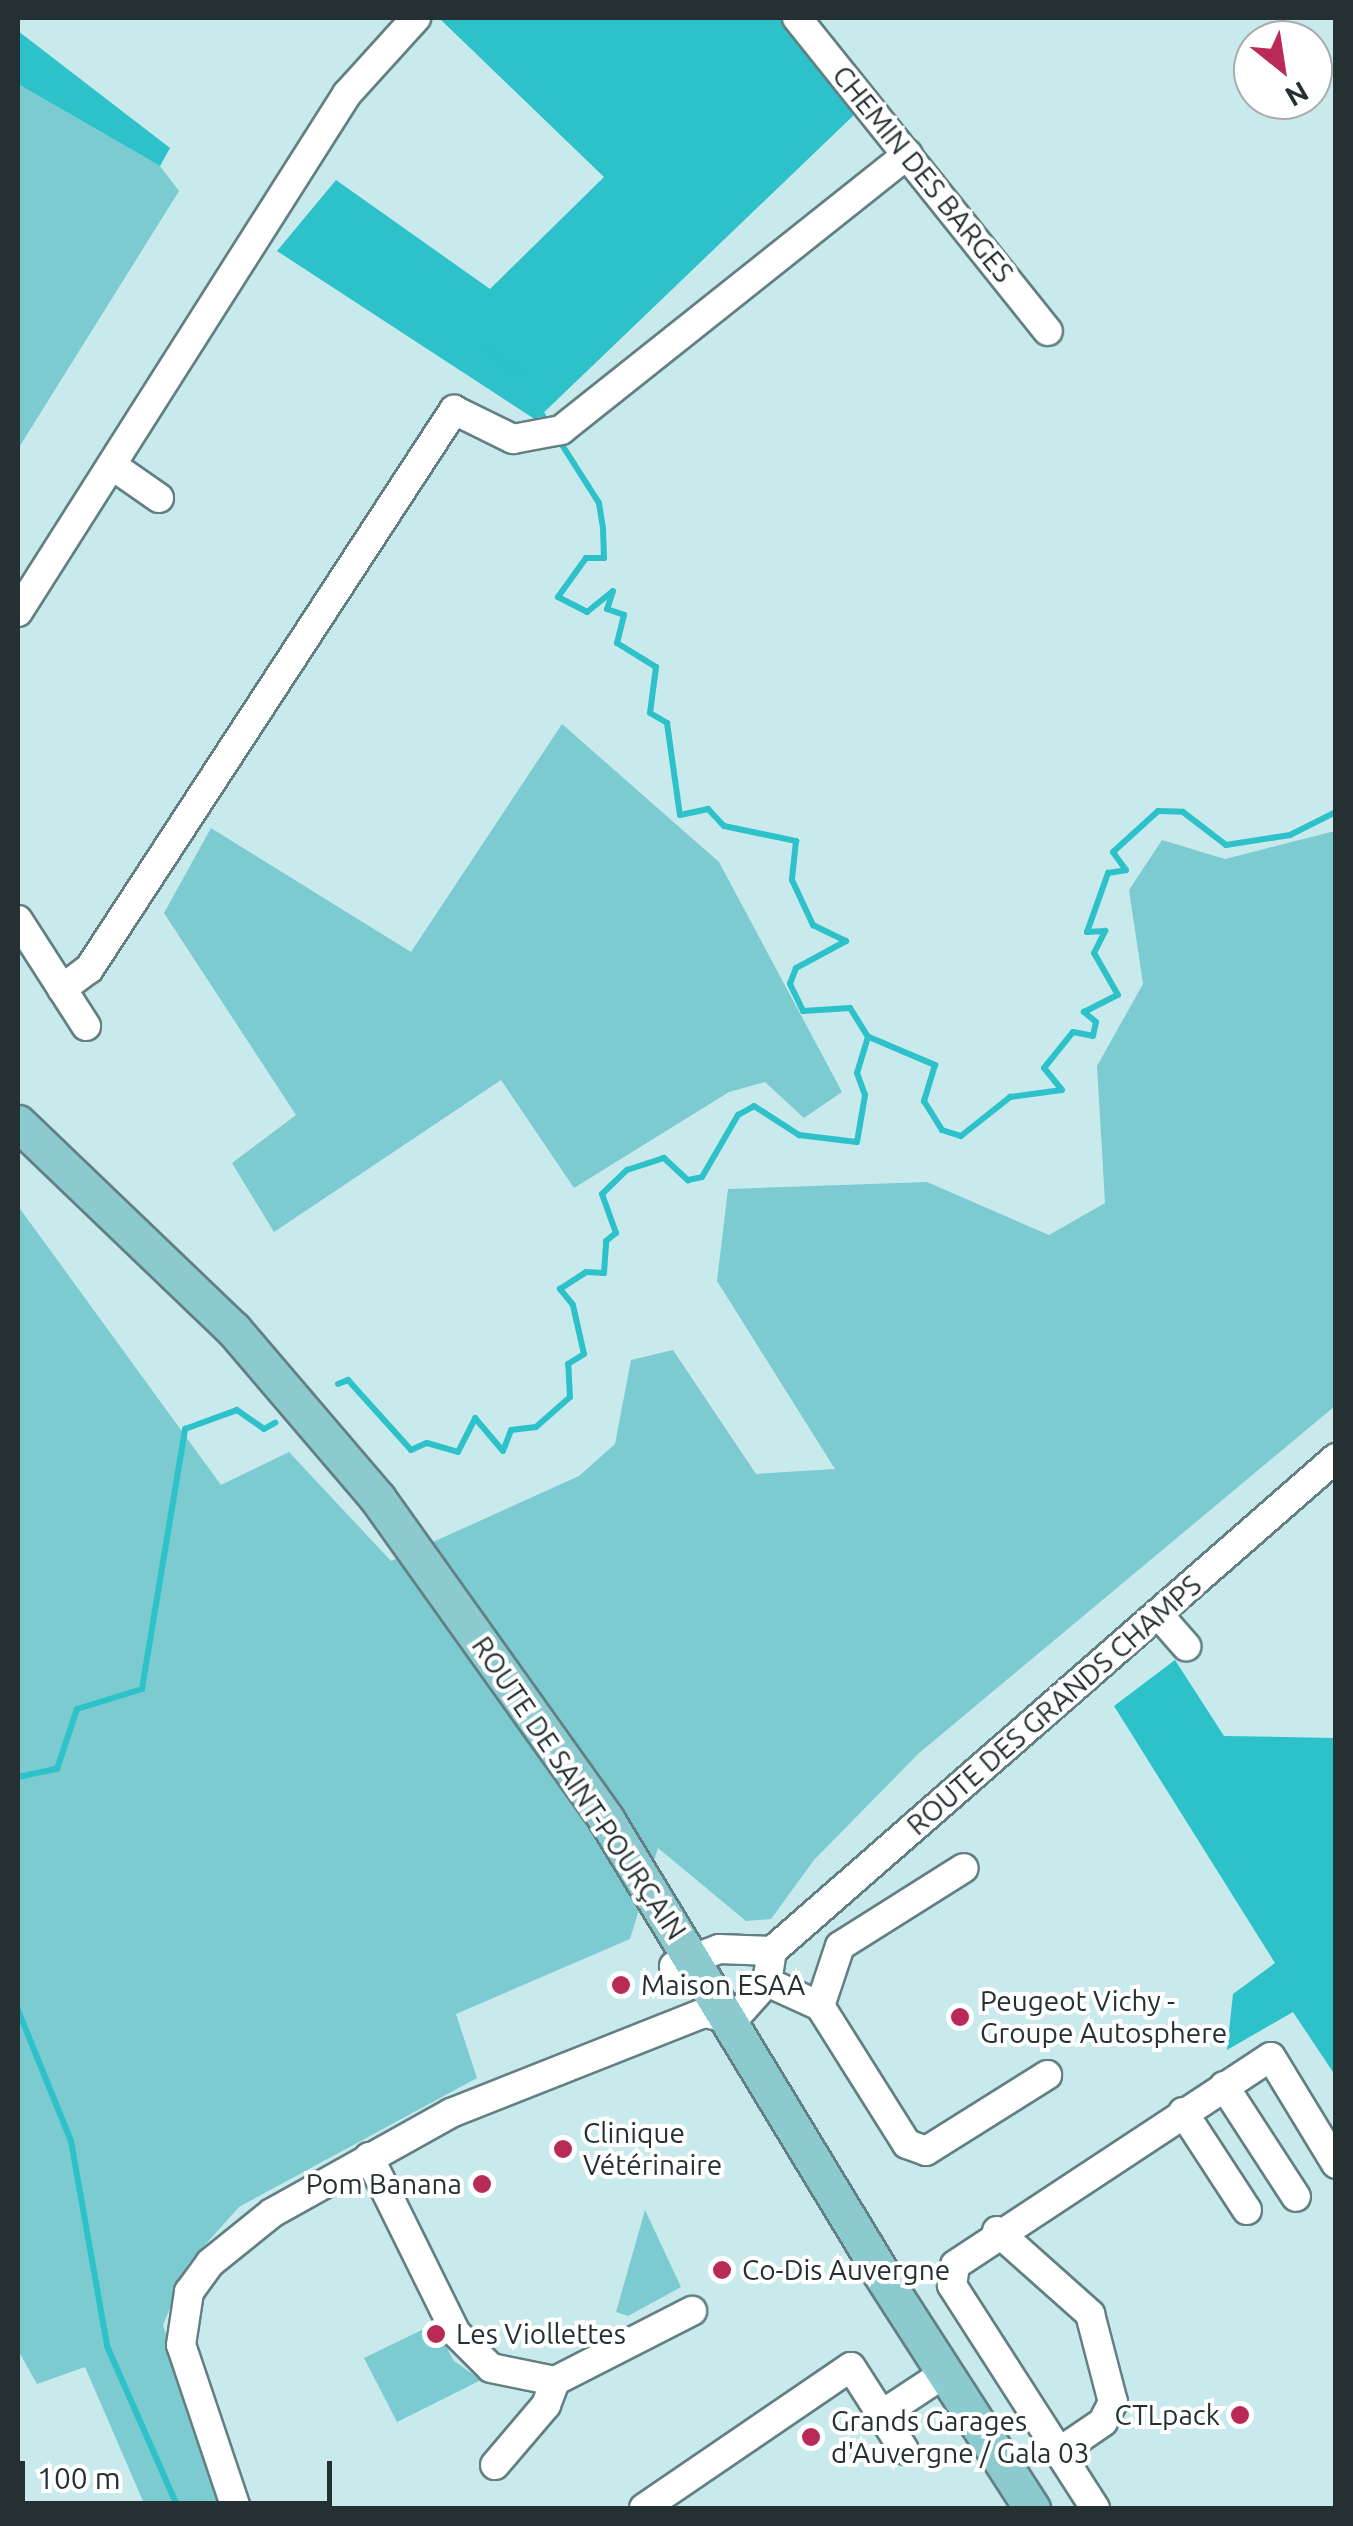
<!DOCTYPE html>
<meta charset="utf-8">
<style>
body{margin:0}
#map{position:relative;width:1353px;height:2526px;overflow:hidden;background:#c9eaec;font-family:Ubuntu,sans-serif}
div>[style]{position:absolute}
.green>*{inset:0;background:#7bcbd1}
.forest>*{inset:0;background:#2dc1ca}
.stream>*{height:6px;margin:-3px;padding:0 3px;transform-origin:3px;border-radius:3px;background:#2dc1ca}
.roads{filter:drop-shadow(2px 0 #628083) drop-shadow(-2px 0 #628083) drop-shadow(0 2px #628083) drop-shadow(0 -2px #628083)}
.minor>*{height:28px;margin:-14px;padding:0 14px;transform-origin:14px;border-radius:14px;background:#fff}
.major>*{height:35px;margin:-17.5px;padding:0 17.5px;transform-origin:17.5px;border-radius:17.5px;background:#8bcacf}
.dots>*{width:28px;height:28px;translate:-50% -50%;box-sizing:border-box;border:5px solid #fff;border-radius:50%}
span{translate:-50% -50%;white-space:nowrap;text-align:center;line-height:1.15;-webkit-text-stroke:8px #fff;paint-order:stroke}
.street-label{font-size:28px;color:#243031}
.poi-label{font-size:28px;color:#243031}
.left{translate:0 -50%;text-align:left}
.right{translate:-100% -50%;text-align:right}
.frame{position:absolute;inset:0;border:20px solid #243031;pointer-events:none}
.north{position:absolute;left:1233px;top:20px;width:100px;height:100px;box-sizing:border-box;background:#fff;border:2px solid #a7acad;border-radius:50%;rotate:150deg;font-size:28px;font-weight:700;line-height:40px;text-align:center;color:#243031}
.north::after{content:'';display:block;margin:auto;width:35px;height:45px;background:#b92a56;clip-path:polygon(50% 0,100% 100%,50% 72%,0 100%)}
.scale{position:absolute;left:20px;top:2461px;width:312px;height:45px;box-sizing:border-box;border:5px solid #243031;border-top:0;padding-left:12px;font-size:30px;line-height:35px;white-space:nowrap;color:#243031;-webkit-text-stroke:8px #fff;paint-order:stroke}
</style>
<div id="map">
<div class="green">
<i style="clip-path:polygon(18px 84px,160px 166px,179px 191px,18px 449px)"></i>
<i style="clip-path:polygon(562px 724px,719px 862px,842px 1092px,804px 1118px,765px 1082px,729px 1092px,574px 1188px,501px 1080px,274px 1232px,232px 1163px,296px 1115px,164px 913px,211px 828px,411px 952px)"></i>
<i style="clip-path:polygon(1335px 831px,1335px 1406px,918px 1754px,814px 1860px,771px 1919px,746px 1921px,658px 1848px,630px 1939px,456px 2014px,477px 2078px,239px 2207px,188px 2264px,163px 2325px,222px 2508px,146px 2508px,85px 2367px,37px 2384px,18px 2350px,18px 1206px,221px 1485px,289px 1452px,391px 1561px,579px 1476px,615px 1444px,631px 1360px,673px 1350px,756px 1474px,835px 1469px,717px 1281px,728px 1189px,927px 1182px,1049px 1235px,1105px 1203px,1097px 1066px,1143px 984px,1129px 890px,1162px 840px,1225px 859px)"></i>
<i style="clip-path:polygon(645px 2210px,681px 2287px,628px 2316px,616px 2312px)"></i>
<i style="clip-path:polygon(434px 2324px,454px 2361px,481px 2380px,397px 2422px,364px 2358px)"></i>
</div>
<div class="forest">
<i style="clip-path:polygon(439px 18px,784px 18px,855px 114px,536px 420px,277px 251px,336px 180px,490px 289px,604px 177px)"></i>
<i style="clip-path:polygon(18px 31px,170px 148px,160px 166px,18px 84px)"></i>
<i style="clip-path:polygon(1175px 1660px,1224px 1736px,1335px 1738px,1335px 2075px,1293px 2012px,1227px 2050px,1233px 1994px,1275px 1963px,1114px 1706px)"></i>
</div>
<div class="stream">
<i style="left:486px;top:348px;width:42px;rotate:38.2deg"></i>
<i style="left:519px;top:374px;width:56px;rotate:60.3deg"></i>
<i style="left:557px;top:437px;width:78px;rotate:57.5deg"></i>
<i style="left:599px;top:503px;width:26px;rotate:81deg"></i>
<i style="left:603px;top:529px;width:29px;rotate:88deg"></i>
<i style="left:604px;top:558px;width:18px;rotate:180deg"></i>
<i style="left:586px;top:558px;width:48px;rotate:125.7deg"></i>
<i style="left:558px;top:597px;width:33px;rotate:27deg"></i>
<i style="left:587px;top:612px;width:33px;rotate:-39deg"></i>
<i style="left:613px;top:591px;width:19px;rotate:108deg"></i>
<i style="left:607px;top:609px;width:18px;rotate:19deg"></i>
<i style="left:624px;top:615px;width:29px;rotate:104deg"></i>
<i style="left:617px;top:643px;width:46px;rotate:31.6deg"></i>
<i style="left:656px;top:667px;width:46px;rotate:97.4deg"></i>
<i style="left:650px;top:713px;width:20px;rotate:30deg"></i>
<i style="left:667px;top:723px;width:93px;rotate:82deg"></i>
<i style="left:680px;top:815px;width:29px;rotate:-12deg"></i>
<i style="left:708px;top:809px;width:23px;rotate:47deg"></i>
<i style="left:724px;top:826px;width:74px;rotate:11.8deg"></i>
<i style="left:796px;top:841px;width:39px;rotate:96deg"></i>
<i style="left:792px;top:880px;width:50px;rotate:65deg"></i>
<i style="left:813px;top:925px;width:37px;rotate:26deg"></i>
<i style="left:846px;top:941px;width:57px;rotate:151.6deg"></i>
<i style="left:796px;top:968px;width:17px;rotate:111deg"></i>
<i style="left:790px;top:984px;width:30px;rotate:64deg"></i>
<i style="left:803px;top:1011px;width:47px;rotate:-3.7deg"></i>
<i style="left:850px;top:1008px;width:34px;rotate:58deg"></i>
<i style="left:869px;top:1037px;width:72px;rotate:23deg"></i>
<i style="left:935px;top:1065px;width:38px;rotate:107deg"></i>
<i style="left:924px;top:1101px;width:34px;rotate:58deg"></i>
<i style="left:942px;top:1130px;width:20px;rotate:18deg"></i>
<i style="left:961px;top:1136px;width:63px;rotate:-38.5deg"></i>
<i style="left:1010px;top:1097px;width:52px;rotate:-7.7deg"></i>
<i style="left:1062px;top:1090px;width:28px;rotate:-129deg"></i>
<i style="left:1044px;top:1068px;width:46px;rotate:-51.1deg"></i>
<i style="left:1073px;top:1032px;width:20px;rotate:11deg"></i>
<i style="left:1093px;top:1036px;width:14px;rotate:-78deg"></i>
<i style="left:1096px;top:1022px;width:16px;rotate:-140deg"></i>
<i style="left:1084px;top:1012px;width:38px;rotate:-27deg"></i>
<i style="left:1118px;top:995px;width:48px;rotate:-119.7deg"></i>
<i style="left:1094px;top:953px;width:25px;rotate:-63deg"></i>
<i style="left:1105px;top:931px;width:18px;rotate:177deg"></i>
<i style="left:1087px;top:932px;width:63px;rotate:-70.4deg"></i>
<i style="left:1108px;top:873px;width:18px;rotate:-9deg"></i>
<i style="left:1126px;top:870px;width:22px;rotate:-126deg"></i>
<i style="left:1113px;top:852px;width:61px;rotate:-42.3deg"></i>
<i style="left:1158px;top:811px;width:25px;rotate:2deg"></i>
<i style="left:1183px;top:812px;width:54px;rotate:37.5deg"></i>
<i style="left:1226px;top:845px;width:65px;rotate:-8.9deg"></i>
<i style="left:1290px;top:835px;width:51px;rotate:-26.6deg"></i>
<i style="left:338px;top:1384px;width:11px;rotate:-22deg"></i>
<i style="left:348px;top:1380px;width:94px;rotate:48deg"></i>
<i style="left:411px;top:1450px;width:17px;rotate:-24deg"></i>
<i style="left:427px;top:1443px;width:32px;rotate:16deg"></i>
<i style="left:458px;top:1452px;width:38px;rotate:-63deg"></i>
<i style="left:475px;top:1418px;width:43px;rotate:49.7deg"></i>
<i style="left:503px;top:1451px;width:22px;rotate:-69deg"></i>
<i style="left:511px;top:1430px;width:25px;rotate:-7deg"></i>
<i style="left:536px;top:1427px;width:45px;rotate:-41.4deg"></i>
<i style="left:570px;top:1397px;width:33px;rotate:-93deg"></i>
<i style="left:568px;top:1364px;width:19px;rotate:-32deg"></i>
<i style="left:584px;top:1354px;width:50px;rotate:-102.7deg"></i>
<i style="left:573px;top:1305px;width:21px;rotate:-129deg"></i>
<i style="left:560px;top:1289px;width:31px;rotate:-33deg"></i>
<i style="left:586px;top:1272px;width:18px;rotate:3deg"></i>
<i style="left:604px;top:1273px;width:32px;rotate:-86deg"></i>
<i style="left:606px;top:1241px;width:13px;rotate:-39deg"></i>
<i style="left:616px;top:1233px;width:41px;rotate:-109.7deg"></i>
<i style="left:602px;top:1194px;width:35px;rotate:-44deg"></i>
<i style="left:627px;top:1170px;width:39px;rotate:-18deg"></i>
<i style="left:664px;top:1158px;width:33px;rotate:43deg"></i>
<i style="left:688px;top:1180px;width:14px;rotate:-12deg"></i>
<i style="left:702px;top:1177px;width:72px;rotate:-59.9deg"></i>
<i style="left:738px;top:1115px;width:18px;rotate:-29deg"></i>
<i style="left:754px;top:1106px;width:54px;rotate:32.8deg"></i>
<i style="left:799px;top:1135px;width:58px;rotate:6.9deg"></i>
<i style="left:857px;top:1142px;width:48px;rotate:-80.3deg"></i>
<i style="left:865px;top:1095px;width:23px;rotate:-110deg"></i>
<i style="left:857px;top:1073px;width:38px;rotate:-73deg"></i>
<i style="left:18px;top:1777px;width:40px;rotate:-12deg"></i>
<i style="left:57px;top:1769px;width:63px;rotate:-71.6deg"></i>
<i style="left:77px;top:1709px;width:68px;rotate:-17.1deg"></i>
<i style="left:142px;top:1689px;width:264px;rotate:-80.6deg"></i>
<i style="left:185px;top:1429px;width:55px;rotate:-20.1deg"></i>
<i style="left:237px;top:1410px;width:33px;rotate:35deg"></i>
<i style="left:264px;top:1429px;width:13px;rotate:-29deg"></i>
<i style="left:18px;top:2010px;width:141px;rotate:68deg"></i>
<i style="left:71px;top:2141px;width:208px;rotate:80deg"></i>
<i style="left:107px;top:2346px;width:177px;rotate:66.3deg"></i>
</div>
<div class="roads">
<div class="minor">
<i style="left:797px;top:18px;width:401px;rotate:51.3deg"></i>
<i style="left:113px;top:466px;width:56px;rotate:34.8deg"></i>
<i style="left:18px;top:612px;width:614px;rotate:-57.58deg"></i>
<i style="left:347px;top:94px;width:103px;rotate:-47.8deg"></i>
<i style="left:18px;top:920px;width:126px;rotate:57.3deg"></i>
<i style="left:62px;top:989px;width:34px;rotate:-37deg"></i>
<i style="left:89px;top:969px;width:668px;rotate:-56.86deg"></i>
<i style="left:454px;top:410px;width:66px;rotate:26.2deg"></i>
<i style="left:513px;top:439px;width:49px;rotate:-10.6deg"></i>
<i style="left:561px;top:430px;width:443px;rotate:-38.5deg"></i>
<i style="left:1158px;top:1614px;width:43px;rotate:48.8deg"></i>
<i style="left:674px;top:1966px;width:48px;rotate:-20.7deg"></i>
<i style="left:719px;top:1949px;width:53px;rotate:2.2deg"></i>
<i style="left:767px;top:1982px;width:58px;rotate:24.4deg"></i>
<i style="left:820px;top:2006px;width:163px;rotate:57.8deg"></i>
<i style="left:907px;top:2144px;width:20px;rotate:20deg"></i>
<i style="left:926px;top:2151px;width:143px;rotate:-32.1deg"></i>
<i style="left:820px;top:2006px;width:63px;rotate:-71.6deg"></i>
<i style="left:840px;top:1946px;width:146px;rotate:-32.2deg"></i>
<i style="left:1224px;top:2086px;width:132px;rotate:57deg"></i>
<i style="left:1183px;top:2112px;width:117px;rotate:56.9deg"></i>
<i style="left:369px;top:2157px;width:196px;rotate:63.7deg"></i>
<i style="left:456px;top:2333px;width:49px;rotate:45deg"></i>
<i style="left:491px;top:2368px;width:65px;rotate:11.5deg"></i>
<i style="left:997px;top:2231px;width:125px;rotate:41.7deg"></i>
<i style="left:1090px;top:2314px;width:91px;rotate:75.4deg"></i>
<i style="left:1113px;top:2402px;width:22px;rotate:117deg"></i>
<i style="left:1103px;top:2422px;width:53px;rotate:145.7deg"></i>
<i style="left:881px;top:2415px;width:77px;rotate:-33.3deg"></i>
<i style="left:495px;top:2465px;width:79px;rotate:-49.6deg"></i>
<i style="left:546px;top:2405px;width:26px;rotate:-69deg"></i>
<i style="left:555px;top:2381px;width:154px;rotate:-27.1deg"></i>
<i style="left:236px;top:2508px;width:172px;rotate:-108.6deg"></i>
<i style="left:181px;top:2345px;width:54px;rotate:-81.4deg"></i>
<i style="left:189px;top:2292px;width:36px;rotate:-54deg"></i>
<i style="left:210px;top:2263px;width:80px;rotate:-38.9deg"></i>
<i style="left:272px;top:2213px;width:205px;rotate:-29.2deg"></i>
<i style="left:451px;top:2113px;width:272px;rotate:-21.6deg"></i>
<i style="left:704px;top:2013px;width:31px;rotate:11deg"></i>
<i style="left:734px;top:2019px;width:50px;rotate:-48.3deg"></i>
<i style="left:767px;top:1982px;width:31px;rotate:-81deg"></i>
<i style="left:772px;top:1951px;width:749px;rotate:-41.16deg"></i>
<i style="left:644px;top:2508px;width:250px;rotate:-34.3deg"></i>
<i style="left:851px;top:2367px;width:98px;rotate:57.4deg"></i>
<i style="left:1095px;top:2508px;width:265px;rotate:-122.7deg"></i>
<i style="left:952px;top:2285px;width:20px;rotate:-81deg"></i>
<i style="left:955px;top:2265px;width:378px;rotate:-33.4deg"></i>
<i style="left:1271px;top:2057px;width:125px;rotate:58.7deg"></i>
</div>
<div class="major">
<i style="left:18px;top:1123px;width:298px;rotate:43.8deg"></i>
<i style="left:233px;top:1329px;width:223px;rotate:49.5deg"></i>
<i style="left:378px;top:1499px;width:393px;rotate:54.5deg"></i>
<i style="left:606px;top:1819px;width:532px;rotate:58.76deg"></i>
<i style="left:870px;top:2257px;width:299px;rotate:57.2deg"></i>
</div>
</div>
<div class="dots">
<i style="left:621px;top:1985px;background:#b92a56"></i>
<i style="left:960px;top:2017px;background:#b92a56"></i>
<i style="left:563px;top:2149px;background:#b92a56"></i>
<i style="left:482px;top:2184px;background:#b92a56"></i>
<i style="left:722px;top:2270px;background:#b92a56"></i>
<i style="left:436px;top:2334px;background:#b92a56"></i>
<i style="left:1240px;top:2415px;background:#b92a56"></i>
<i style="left:811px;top:2437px;background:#b92a56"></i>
</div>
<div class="street-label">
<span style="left:923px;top:174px;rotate:51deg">CHEMIN DES BARGES</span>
<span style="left:1054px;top:1705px;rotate:-41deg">ROUTE DES GRANDS CHAMPS</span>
<span style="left:579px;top:1788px;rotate:56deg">ROUTE DE SAINT-POURÇAIN</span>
</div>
<div class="poi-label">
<span class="left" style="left:641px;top:1985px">Maison ESAA</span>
<span class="left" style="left:980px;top:2017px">Peugeot Vichy -<br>Groupe Autosphere</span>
<span class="left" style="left:583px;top:2149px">Clinique<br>Vétérinaire</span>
<span class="right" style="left:462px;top:2184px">Pom Banana</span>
<span class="left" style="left:742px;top:2270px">Co-Dis Auvergne</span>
<span class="left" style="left:456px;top:2334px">Les Viollettes</span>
<span class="right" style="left:1220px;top:2415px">CTLpack</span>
<span class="left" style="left:831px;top:2437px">Grands Garages<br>d'Auvergne / Gala 03</span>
</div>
<div class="frame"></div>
<div class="north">N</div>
<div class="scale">100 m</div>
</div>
